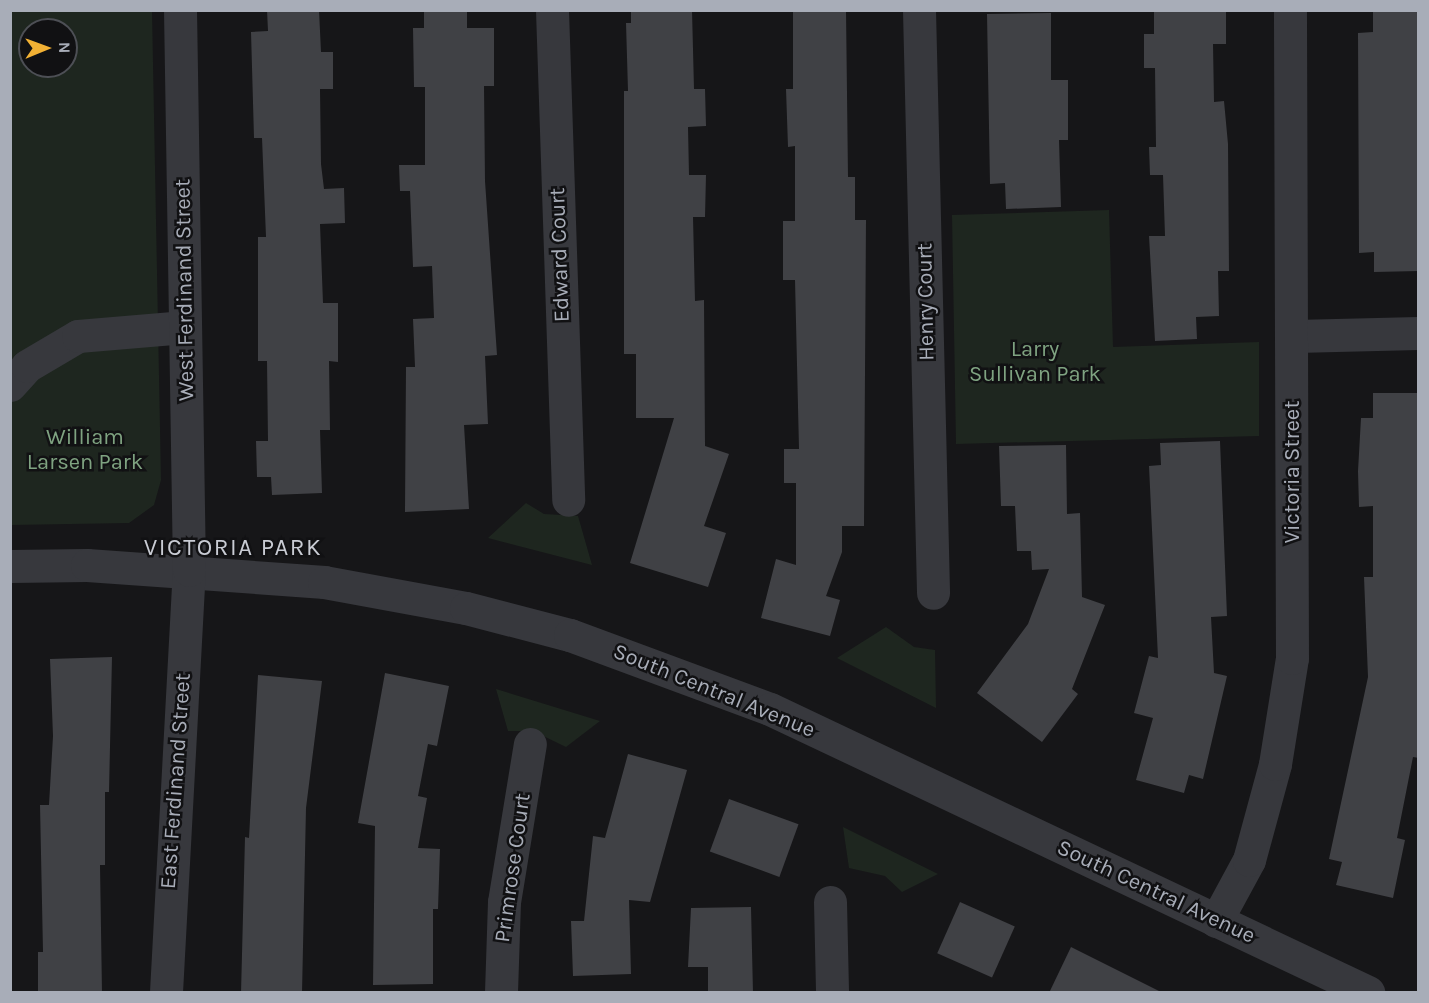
<!DOCTYPE html>
<style>
body{margin:0}
#map{position:relative;width:1429px;height:1003px;overflow:hidden;background:#161618;font-family:Karla,sans-serif}
div>[style]{position:absolute}
.green>*{inset:0;background:#1e261f}
.building>*{inset:0;background:#404145;transform-origin:0 0}
.minor>*{height:33px;margin:-16.5px;padding:0 16.5px;transform-origin:16.5px;border-radius:16.5px;background:#37383d}
span{translate:-50% -50%;white-space:nowrap;text-align:center;line-height:1.15;-webkit-text-stroke:5px #111113;paint-order:stroke}
.street-label{font-size:22px;color:#a8adb8}
.park-label{font-size:22px;color:#7fa381}
.neighbourhood-label{font-size:24px;color:#c9ccd4;letter-spacing:1.5px}
.frame{position:absolute;inset:0;border:12px solid #a8adb8;pointer-events:none}
.north{position:absolute;left:18px;top:18px;width:60px;height:60px;box-sizing:border-box;background:#111113;border:2px solid #4d4f55;border-radius:50%;rotate:89deg;font-size:16px;font-weight:700;line-height:24px;text-align:center;color:#a8adb8}
.north::after{content:'';display:block;margin:auto;width:21px;height:27px;background:#f2b134;clip-path:polygon(50% 0,100% 100%,50% 72%,0 100%)}
</style>
<div id="map">
<div class="green">
<i style="clip-path:polygon(evenodd,10px 11px,152px 11px,161px 480px,154px 505px,129px 523px,11px 525px,10px 11px,30px 30px,66px 30px,66px 66px,30px 66px,30px 30px)"></i>
<i style="clip-path:polygon(1109px 210px,1113px 347px,1259px 342px,1259px 436px,956px 444px,952px 215px)"></i>
<i style="clip-path:polygon(526px 503px,544px 514px,578px 516px,592px 565px,488px 538px)"></i>
<i style="clip-path:polygon(886px 627px,914px 647px,935px 650px,936px 708px,837px 658px)"></i>
<i style="clip-path:polygon(496px 689px,600px 721px,566px 747px,533px 731px,508px 731px)"></i>
<i style="clip-path:polygon(843px 827px,938px 874px,902px 892px,885px 876px,849px 868px)"></i>
</div>
<div class="building">
<i style="clip-path:polygon(267px 10px,319px 10px,321px 52px,333px 52px,333px 89px,320px 89px,321px 164px,324px 189px,344px 188px,345px 223px,320px 224px,323px 303px,338px 303px,338px 362px,329px 361px,330px 430px,320px 430px,322px 493px,272px 495px,271px 477px,257px 477px,256px 441px,268px 441px,267px 361px,258px 361px,258px 237px,266px 237px,262px 138px,254px 138px,251px 32px,268px 31px)"></i>
<i style="clip-path:polygon(424px 10px,467px 10px,467px 28px,494px 28px,494px 86px,484px 86px,485px 181px,497px 355px,485px 356px,488px 424px,464px 425px,469px 509px,405px 512px,406px 367px,415px 367px,413px 319px,434px 318px,432px 266px,413px 267px,410px 191px,400px 191px,399px 165px,425px 165px,425px 87px,414px 87px,413px 28px,424px 28px)"></i>
<i style="clip-path:polygon(631px 10px,692px 10px,694px 89px,705px 89px,706px 126px,688px 127px,689px 175px,706px 175px,705px 217px,693px 217px,695px 301px,704px 300px,705px 446px,729px 454px,704px 526px,726px 533px,708px 587px,630px 563px,674px 418px,636px 418px,636px 354px,624px 354px,624px 91px,628px 91px,626px 23px,631px 23px)"></i>
<i style="clip-path:polygon(793px 10px,846px 10px,848px 177px,855px 177px,855px 220px,866px 220px,864px 526px,842px 526px,842px 552px,826px 596px,840px 600px,830px 636px,761px 618px,776px 559px,796px 565px,796px 483px,784px 483px,784px 449px,799px 449px,795px 280px,783px 280px,783px 221px,795px 221px,795px 146px,788px 147px,786px 89px,793px 89px)"></i>
<i style="clip-path:polygon(1154px 10px,1226px 10px,1226px 44px,1213px 44px,1214px 102px,1224px 101px,1228px 144px,1229px 271px,1218px 271px,1219px 316px,1196px 317px,1197px 339px,1155px 341px,1149px 236px,1165px 236px,1163px 175px,1150px 175px,1149px 147px,1156px 147px,1155px 68px,1144px 68px,1144px 34px,1154px 34px)"></i>
<i style="clip-path:polygon(1419px 11px,1419px 271px,1374px 272px,1374px 252px,1359px 253px,1358px 33px,1373px 32px,1373px 12px)"></i>
<i style="clip-path:polygon(1051px 13px,1051px 80px,1068px 80px,1068px 140px,1059px 140px,1061px 207px,1006px 209px,1005px 183px,990px 184px,987px 14px)"></i>
<i style="clip-path:polygon(1373px 393px,1419px 393px,1419px 758px,1413px 757px,1397px 838px,1405px 840px,1393px 898px,1336px 885px,1342px 862px,1329px 859px,1368px 677px,1364px 577px,1373px 577px,1373px 506px,1359px 507px,1358px 471px,1361px 418px,1373px 418px)"></i>
<i style="clip-path:polygon(1220px 441px,1227px 616px,1211px 617px,1214px 673px,1227px 676px,1203px 779px,1189px 775px,1184px 793px,1136px 780px,1153px 718px,1134px 713px,1149px 656px,1158px 658px,1149px 466px,1161px 465px,1160px 443px)"></i>
<i style="clip-path:polygon(1066px 445px,1067px 514px,1080px 513px,1082px 597px,1105px 605px,1072px 689px,1078px 694px,1042px 742px,977px 693px,1028px 624px,1049px 569px,1032px 570px,1031px 551px,1017px 551px,1015px 506px,1001px 506px,999px 446px)"></i>
<i style="clip-path:polygon(112px 657px,109px 792px,105px 792px,105px 865px,100px 865px,102px 993px,38px 993px,38px 952px,43px 952px,40px 805px,49px 805px,53px 736px,50px 659px)"></i>
<i style="clip-path:polygon(385px 673px,449px 686px,437px 746px,428px 744px,418px 796px,427px 798px,418px 848px,440px 849px,438px 909px,433px 909px,433px 984px,373px 985px,375px 826px,358px 823px)"></i>
<i style="clip-path:polygon(258px 675px,322px 681px,306px 808px,302px 993px,241px 993px,245px 837px,249px 838px)"></i>
<i style="clip-path:polygon(628px 754px,687px 770px,650px 902px,629px 900px,631px 974px,573px 976px,571px 921px,584px 921px,593px 836px,605px 838px)"></i>
<i style="left:729px;top:799px;width:74px;height:56px;rotate:20deg"></i>
<i style="left:960px;top:902px;width:60px;height:56px;rotate:24deg"></i>
<i style="clip-path:polygon(751px 907px,753px 993px,708px 993px,708px 967px,688px 967px,691px 908px)"></i>
<i style="clip-path:polygon(1071px 947px,1163px 993px,1049px 993px)"></i>
</div>
<div class="minor">
<i style="left:552px;top:10px;width:490px;rotate:88.1deg"></i>
<i style="left:919px;top:10px;width:583px;rotate:88.62deg"></i>
<i style="left:1295px;top:336px;width:123px;rotate:-1.4deg"></i>
<i style="left:10px;top:385px;width:25px;rotate:-48deg"></i>
<i style="left:27px;top:366px;width:59px;rotate:-30.5deg"></i>
<i style="left:78px;top:336px;width:107px;rotate:-4.8deg"></i>
<i style="left:10px;top:566px;width:77px;rotate:-0.7deg"></i>
<i style="left:87px;top:565px;width:238px;rotate:4.1deg"></i>
<i style="left:324px;top:582px;width:144px;rotate:10.4deg"></i>
<i style="left:466px;top:608px;width:107px;rotate:14.6deg"></i>
<i style="left:570px;top:635px;width:213px;rotate:20.3deg"></i>
<i style="left:770px;top:709px;width:662px;rotate:25.33deg"></i>
<i style="left:830px;top:902px;width:90px;rotate:88.7deg"></i>
<i style="left:1216px;top:921px;width:69px;rotate:-61.6deg"></i>
<i style="left:1249px;top:860px;width:99px;rotate:-74.8deg"></i>
<i style="left:1275px;top:764px;width:107px;rotate:-80.9deg"></i>
<i style="left:1292px;top:658px;width:648px;rotate:-90.18deg"></i>
<i style="left:166px;top:992px;width:423px;rotate:-86.9deg"></i>
<i style="left:189px;top:570px;width:560px;rotate:-90.92deg"></i>
<i style="left:501px;top:992px;width:90px;rotate:-88.1deg"></i>
<i style="left:504px;top:902px;width:160px;rotate:-80.7deg"></i>
</div>
<div class="street-label">
<span style="left:560px;top:255px;rotate:-92deg">Edward Court</span>
<span style="left:185px;top:290px;rotate:-91deg">West Ferdinand Street</span>
<span style="left:926px;top:302px;rotate:-91deg">Henry Court</span>
<span style="left:1293px;top:472px;rotate:-90deg">Victoria Street</span>
<span style="left:714px;top:691px;rotate:22deg">South Central Avenue</span>
<span style="left:176px;top:781px;rotate:-86deg">East Ferdinand Street</span>
<span style="left:513px;top:868px;rotate:-82deg">Primrose Court</span>
<span style="left:1156px;top:892px;rotate:25deg">South Central Avenue</span>
</div>
<div class="park-label">
<span style="left:1035px;top:362px">Larry<br>Sullivan Park</span>
<span style="left:85px;top:450px">William<br>Larsen Park</span>
</div>
<div class="neighbourhood-label">
<span style="left:233px;top:548px">VICTORIA PARK</span>
</div>
<div class="frame"></div>
<div class="north">N</div>
</div>
